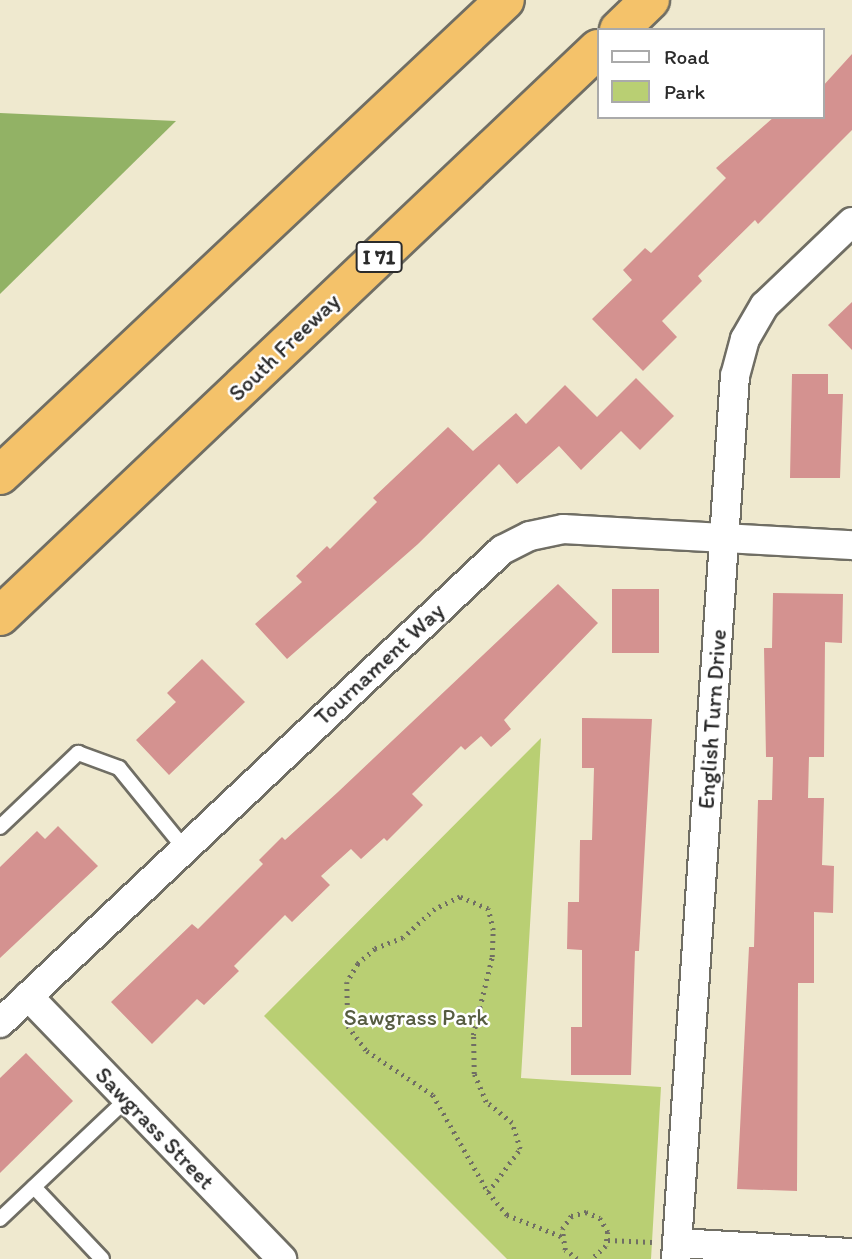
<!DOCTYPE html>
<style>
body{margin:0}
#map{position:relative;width:852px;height:1259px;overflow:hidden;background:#efe9cf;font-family:Itim,sans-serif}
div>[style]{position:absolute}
.green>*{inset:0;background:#b9cf73}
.forest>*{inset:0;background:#92b265}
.building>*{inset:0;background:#d49290;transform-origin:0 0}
.path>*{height:4.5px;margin-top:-2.25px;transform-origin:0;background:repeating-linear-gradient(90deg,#706e64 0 2px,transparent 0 7px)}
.roads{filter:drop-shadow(2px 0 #706e64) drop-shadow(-2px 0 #706e64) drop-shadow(0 2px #706e64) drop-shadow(0 -2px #706e64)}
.service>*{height:14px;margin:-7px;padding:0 7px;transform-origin:7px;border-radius:7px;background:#fff}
.minor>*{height:28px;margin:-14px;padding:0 14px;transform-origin:14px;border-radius:14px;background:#fff}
.motorway>*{height:38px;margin:-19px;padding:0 19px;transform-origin:19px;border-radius:19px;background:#f4c26a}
span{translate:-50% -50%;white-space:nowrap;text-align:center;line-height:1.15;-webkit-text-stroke:5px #fff;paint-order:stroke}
.shield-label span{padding:2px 5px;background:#fff;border:2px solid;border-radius:5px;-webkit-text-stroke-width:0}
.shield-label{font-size:21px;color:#2b2b2b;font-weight:700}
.street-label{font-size:23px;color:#2b2b2b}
.park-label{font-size:23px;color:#565c41}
.legend{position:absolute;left:597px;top:28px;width:228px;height:91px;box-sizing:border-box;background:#fff;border:2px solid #aaa;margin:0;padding:9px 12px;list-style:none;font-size:21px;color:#2b2b2b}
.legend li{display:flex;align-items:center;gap:14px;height:35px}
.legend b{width:35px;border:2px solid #aaa}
</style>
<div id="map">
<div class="green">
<i style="clip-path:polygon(541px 738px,521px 1078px,661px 1087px,651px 1259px,507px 1259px,264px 1016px)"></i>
</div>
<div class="forest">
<i style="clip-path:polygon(0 113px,176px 121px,0 294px)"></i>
</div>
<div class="building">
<i style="clip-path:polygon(852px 54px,852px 130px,758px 224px,755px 220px,698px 276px,702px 281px,662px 321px,677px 337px,643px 371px,592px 319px,632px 280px,623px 270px,645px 248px,651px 253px,726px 178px,716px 168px,774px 117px,822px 117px,822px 87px)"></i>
<i style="clip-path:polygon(852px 302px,852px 350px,828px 325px)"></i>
<i style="clip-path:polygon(792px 374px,828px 374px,828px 394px,843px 394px,840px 478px,790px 478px)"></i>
<i style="clip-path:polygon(636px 378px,674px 416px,640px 450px,621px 431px,581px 470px,559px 446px,517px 484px,499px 464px,418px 544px,287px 659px,255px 624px,302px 582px,296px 576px,327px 546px,330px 549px,377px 502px,373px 498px,448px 427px,473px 451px,516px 413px,526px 424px,565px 385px,597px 417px)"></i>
<i style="clip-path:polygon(558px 584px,598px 623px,504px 720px,511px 729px,491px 747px,481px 736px,465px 750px,461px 746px,412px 794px,423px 805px,387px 841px,384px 838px,361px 859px,351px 849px,321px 876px,330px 885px,292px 922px,285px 915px,234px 966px,239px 971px,204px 1005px,197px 999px,152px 1044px,111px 1002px,192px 924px,198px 929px,263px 864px,259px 860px,282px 837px,285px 840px,338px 792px)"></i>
<i style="left:612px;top:589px;width:47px;height:64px"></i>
<i style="clip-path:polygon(773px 593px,843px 594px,842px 643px,825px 642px,824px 757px,809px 757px,808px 798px,824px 798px,822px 865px,834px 866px,833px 913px,814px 912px,814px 983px,798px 983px,797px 1191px,737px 1189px,749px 947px,754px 947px,758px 800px,772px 800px,773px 757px,766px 757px,764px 648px,772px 648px)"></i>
<i style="clip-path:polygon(202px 659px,245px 702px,169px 775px,136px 740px,176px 702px,167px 693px)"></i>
<i style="clip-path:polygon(582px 718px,652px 719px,639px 951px,635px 951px,631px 1075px,571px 1075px,571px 1027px,582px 1027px,582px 950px,567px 949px,568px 902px,579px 902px,580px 840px,592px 840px,594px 768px,582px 768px)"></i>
<i style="clip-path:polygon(58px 826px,98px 866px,0 958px,0 867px,37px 831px,45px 839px)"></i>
<i style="clip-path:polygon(26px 1053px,73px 1101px,0 1173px,0 1078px)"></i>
</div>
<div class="path">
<i style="left:488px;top:1192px;width:54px;rotate:-53.3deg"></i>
<i style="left:520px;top:1149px;width:27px;rotate:-107deg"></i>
<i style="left:512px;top:1123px;width:33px;rotate:-141deg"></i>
<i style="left:486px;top:1102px;width:30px;rotate:-113deg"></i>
<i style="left:474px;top:1074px;width:39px;rotate:-91deg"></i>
<i style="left:473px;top:1035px;width:80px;rotate:-76.3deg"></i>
<i style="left:492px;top:957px;width:27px;rotate:-88deg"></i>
<i style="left:493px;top:930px;width:22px;rotate:-103deg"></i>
<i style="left:488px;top:909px;width:30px;rotate:-157deg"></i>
<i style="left:460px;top:897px;width:28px;rotate:154deg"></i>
<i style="left:435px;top:909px;width:43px;rotate:137.8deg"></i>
<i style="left:403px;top:938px;width:30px;rotate:159deg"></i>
<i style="left:375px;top:949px;width:23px;rotate:139deg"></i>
<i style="left:358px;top:964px;width:21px;rotate:121deg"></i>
<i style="left:347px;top:982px;width:44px;rotate:88.7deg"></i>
<i style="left:348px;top:1026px;width:31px;rotate:53deg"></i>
<i style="left:367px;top:1051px;width:79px;rotate:33.7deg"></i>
<i style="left:433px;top:1095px;width:112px;rotate:60.4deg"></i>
<i style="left:488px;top:1192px;width:30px;rotate:50deg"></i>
<i style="left:507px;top:1215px;width:58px;rotate:21.3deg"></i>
<i style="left:608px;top:1240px;width:44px;rotate:2.6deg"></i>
<i style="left:577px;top:1259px;width:15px;rotate:-143deg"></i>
<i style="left:565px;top:1250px;width:21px;rotate:-98deg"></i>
<i style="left:562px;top:1229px;width:16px;rotate:-55deg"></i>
<i style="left:571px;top:1216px;width:16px;rotate:-15deg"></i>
<i style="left:586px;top:1212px;width:15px;rotate:23deg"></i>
<i style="left:600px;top:1218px;width:16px;rotate:60deg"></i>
<i style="left:608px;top:1232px;width:14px;rotate:98deg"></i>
<i style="left:606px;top:1246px;width:19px;rotate:137deg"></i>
</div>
<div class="roads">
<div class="service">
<i style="left:0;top:827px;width:108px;rotate:-43.5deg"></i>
<i style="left:78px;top:753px;width:44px;rotate:20.1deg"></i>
<i style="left:119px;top:768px;width:103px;rotate:50.9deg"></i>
<i style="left:34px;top:1187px;width:99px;rotate:46.6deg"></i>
<i style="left:0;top:1219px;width:175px;rotate:-43.4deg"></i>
</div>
<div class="minor">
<i style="left:28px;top:996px;width:366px;rotate:46deg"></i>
<i style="left:0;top:1023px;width:690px;rotate:-43.3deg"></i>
<i style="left:502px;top:550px;width:31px;rotate:-27deg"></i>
<i style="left:530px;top:536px;width:34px;rotate:-12deg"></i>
<i style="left:563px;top:529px;width:289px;rotate:3.2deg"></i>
<i style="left:677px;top:1243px;width:175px;rotate:3.3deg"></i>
<i style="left:676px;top:1259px;width:885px;rotate:-86.18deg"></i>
<i style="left:735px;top:376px;width:38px;rotate:-75deg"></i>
<i style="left:745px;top:339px;width:39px;rotate:-60deg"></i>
<i style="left:765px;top:305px;width:120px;rotate:-43.7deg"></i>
</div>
<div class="motorway">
<i style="left:619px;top:30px;width:43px;rotate:-44.1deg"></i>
<i style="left:0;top:475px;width:693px;rotate:-43.25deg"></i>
<i style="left:0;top:616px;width:824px;rotate:-43.48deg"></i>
</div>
</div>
<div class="shield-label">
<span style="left:379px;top:257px">I 71</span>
</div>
<div class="street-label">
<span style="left:284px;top:347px;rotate:-44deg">South Freeway</span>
<span style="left:379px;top:664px;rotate:-43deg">Tournament Way</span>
<span style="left:712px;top:719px;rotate:-86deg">English Turn Drive</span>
<span style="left:155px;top:1128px;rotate:46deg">Sawgrass Street</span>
</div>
<div class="park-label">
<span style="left:416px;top:1017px">Sawgrass Park</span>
</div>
<ul class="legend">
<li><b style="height:9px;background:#fff"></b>Road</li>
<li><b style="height:19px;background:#b9cf73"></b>Park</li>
</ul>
</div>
